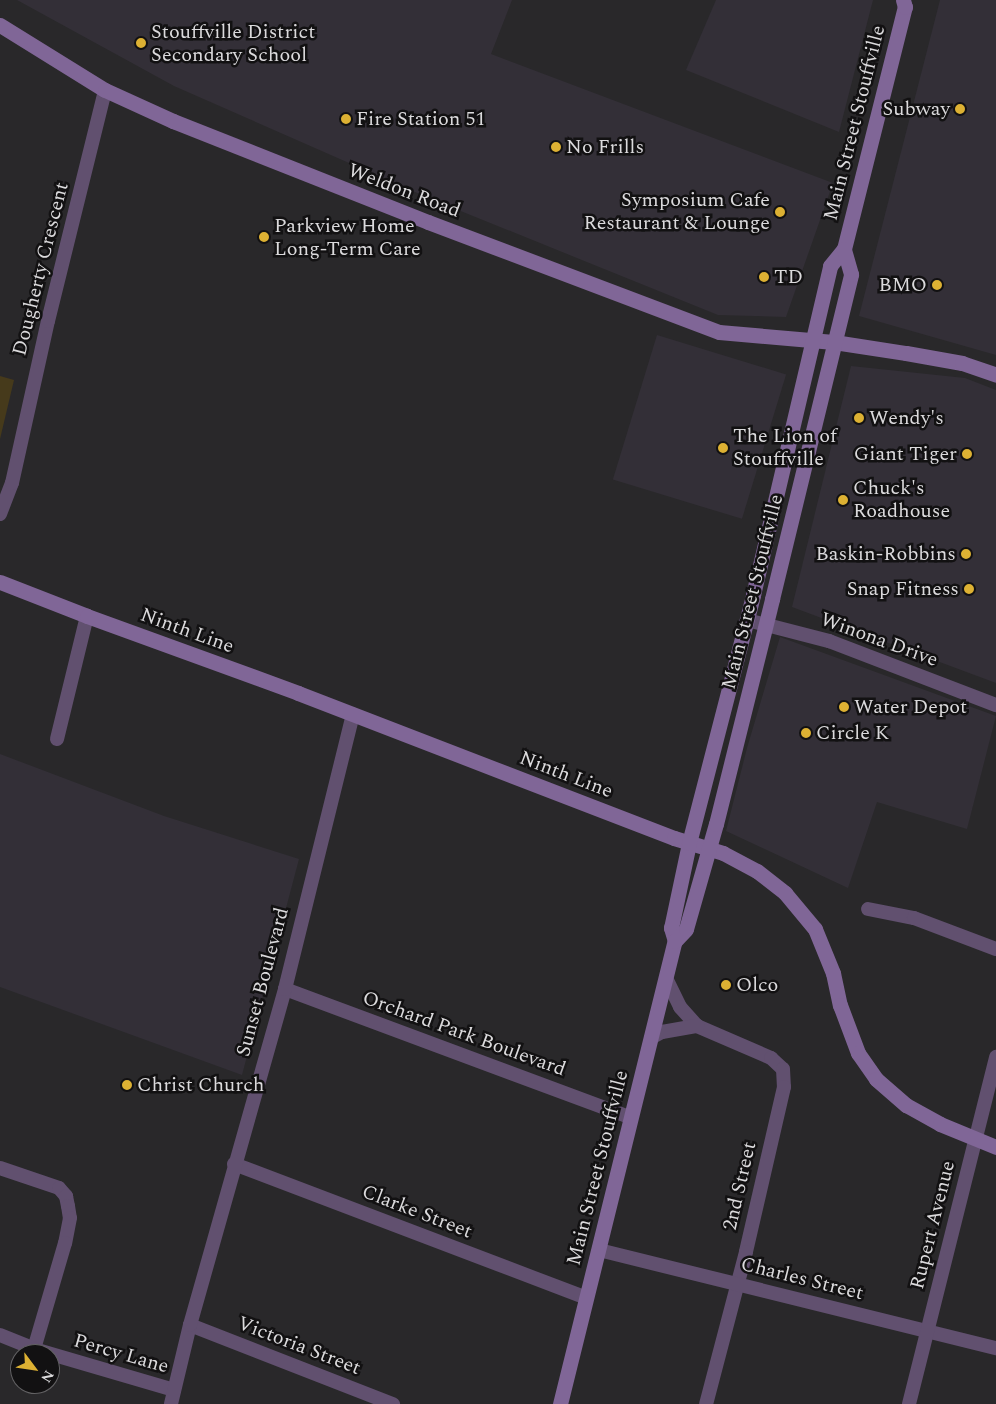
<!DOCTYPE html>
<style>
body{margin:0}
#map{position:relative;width:996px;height:1404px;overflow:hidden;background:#29282a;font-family:Spectral,serif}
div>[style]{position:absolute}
.built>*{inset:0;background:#332f37;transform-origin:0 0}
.green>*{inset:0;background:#463a1b}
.street>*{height:14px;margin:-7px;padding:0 7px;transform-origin:7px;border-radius:7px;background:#61506f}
.secondary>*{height:15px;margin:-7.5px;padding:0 7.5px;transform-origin:7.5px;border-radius:7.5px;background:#806697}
.dots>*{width:14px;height:14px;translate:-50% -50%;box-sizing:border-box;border:2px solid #121112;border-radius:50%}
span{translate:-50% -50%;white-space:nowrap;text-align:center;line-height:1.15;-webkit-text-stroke:5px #121112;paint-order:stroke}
.poi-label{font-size:20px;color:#dbdadc}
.left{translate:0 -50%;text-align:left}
.right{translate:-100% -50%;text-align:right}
.street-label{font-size:20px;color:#dbdadc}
.north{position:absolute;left:10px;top:1344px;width:50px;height:50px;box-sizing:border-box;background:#121112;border:1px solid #626163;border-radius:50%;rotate:121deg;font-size:14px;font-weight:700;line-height:20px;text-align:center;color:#dbdadc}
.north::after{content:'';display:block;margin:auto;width:18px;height:22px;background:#ddb133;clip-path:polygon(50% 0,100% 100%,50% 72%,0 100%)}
</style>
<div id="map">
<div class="built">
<i style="clip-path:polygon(17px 0,512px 0,491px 54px,833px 183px,786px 317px,718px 315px,431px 199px,174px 86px)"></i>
<i style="clip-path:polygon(716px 0,873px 0,839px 132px,686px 70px)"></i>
<i style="clip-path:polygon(940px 0,996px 0,996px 355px,859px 316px)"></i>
<i style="left:657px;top:335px;width:135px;height:151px;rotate:17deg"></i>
<i style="clip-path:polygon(851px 366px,965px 378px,996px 390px,996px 683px,792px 607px)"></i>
<i style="clip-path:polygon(780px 637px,996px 716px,967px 829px,877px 802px,848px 888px,726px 831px,747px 748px)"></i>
<i style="clip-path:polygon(0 754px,164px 816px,299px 859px,242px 1075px,0 987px)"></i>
</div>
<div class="green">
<i style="clip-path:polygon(0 376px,14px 380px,0 439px)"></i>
</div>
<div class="street">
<i style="left:0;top:514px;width:33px;rotate:-69deg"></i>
<i style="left:12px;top:483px;width:166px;rotate:-77.5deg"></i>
<i style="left:48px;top:321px;width:238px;rotate:-76.1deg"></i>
<i style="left:747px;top:620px;width:85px;rotate:14.4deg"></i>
<i style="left:829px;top:641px;width:179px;rotate:21deg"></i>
<i style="left:57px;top:739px;width:127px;rotate:-76.3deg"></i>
<i style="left:868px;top:909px;width:47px;rotate:11.1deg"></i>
<i style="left:914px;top:918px;width:88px;rotate:20.7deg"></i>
<i style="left:666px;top:978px;width:32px;rotate:64deg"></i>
<i style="left:680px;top:1007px;width:25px;rotate:48deg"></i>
<i style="left:697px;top:1026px;width:81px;rotate:23.4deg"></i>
<i style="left:771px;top:1058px;width:16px;rotate:43deg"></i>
<i style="left:783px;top:1069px;width:18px;rotate:87deg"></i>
<i style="left:784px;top:1087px;width:169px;rotate:103deg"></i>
<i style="left:746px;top:1252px;width:157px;rotate:104.7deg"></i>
<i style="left:285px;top:989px;width:368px;rotate:20.4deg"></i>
<i style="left:651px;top:1038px;width:13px;rotate:-29deg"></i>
<i style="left:662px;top:1032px;width:36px;rotate:-10deg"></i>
<i style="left:234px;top:1164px;width:377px;rotate:20.8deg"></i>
<i style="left:0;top:1168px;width:62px;rotate:18.7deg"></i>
<i style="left:59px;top:1188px;width:11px;rotate:49deg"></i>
<i style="left:66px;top:1196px;width:10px;rotate:79deg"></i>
<i style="left:68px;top:1206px;width:12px;rotate:81deg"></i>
<i style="left:70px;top:1218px;width:25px;rotate:101deg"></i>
<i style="left:65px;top:1243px;width:110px;rotate:106.3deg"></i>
<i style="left:599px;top:1250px;width:409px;rotate:13.9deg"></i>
<i style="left:190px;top:1325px;width:218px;rotate:21.3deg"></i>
<i style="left:0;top:1335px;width:37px;rotate:22deg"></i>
<i style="left:34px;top:1349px;width:146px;rotate:16.3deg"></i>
<i style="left:171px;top:1404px;width:81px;rotate:-76.5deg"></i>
<i style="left:190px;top:1325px;width:349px;rotate:-74.2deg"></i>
<i style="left:285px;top:989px;width:283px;rotate:-76.1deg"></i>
<i style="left:909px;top:1404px;width:358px;rotate:-75.9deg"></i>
</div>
<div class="secondary">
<i style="left:0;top:25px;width:123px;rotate:31.8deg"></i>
<i style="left:105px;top:90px;width:75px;rotate:24.5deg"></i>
<i style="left:173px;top:121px;width:274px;rotate:21.6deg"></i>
<i style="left:428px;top:222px;width:311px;rotate:20.7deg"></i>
<i style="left:719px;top:332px;width:115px;rotate:5deg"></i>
<i style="left:834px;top:342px;width:73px;rotate:8.7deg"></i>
<i style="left:906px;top:353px;width:57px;rotate:10.1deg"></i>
<i style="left:962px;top:363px;width:36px;rotate:19deg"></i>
<i style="left:0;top:582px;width:93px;rotate:21.3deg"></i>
<i style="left:87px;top:616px;width:225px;rotate:20deg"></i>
<i style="left:298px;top:693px;width:403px;rotate:21.1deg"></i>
<i style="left:674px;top:838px;width:51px;rotate:17deg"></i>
<i style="left:723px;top:853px;width:38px;rotate:28deg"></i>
<i style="left:757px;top:871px;width:36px;rotate:38deg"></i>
<i style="left:785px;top:893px;width:47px;rotate:50.2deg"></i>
<i style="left:815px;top:929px;width:48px;rotate:67.8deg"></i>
<i style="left:833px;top:973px;width:33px;rotate:78deg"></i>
<i style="left:840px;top:1005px;width:51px;rotate:69.4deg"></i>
<i style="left:858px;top:1053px;width:32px;rotate:55deg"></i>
<i style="left:876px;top:1079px;width:40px;rotate:41deg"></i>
<i style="left:906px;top:1105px;width:39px;rotate:29deg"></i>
<i style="left:940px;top:1124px;width:61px;rotate:22.3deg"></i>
<i style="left:675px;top:941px;width:14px;rotate:-107deg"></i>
<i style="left:671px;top:928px;width:87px;rotate:-78deg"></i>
<i style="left:689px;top:843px;width:256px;rotate:-75.5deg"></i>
<i style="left:753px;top:595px;width:338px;rotate:-76.8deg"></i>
<i style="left:830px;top:266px;width:22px;rotate:-51deg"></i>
<i style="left:844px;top:249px;width:250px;rotate:-75.9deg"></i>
<i style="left:905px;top:7px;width:7px;rotate:-106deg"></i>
<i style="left:560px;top:1404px;width:477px;rotate:-76.1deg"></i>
<i style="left:675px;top:941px;width:16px;rotate:-47deg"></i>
<i style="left:686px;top:929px;width:109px;rotate:-74.1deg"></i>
<i style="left:716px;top:824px;width:232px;rotate:-76deg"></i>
<i style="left:772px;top:599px;width:334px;rotate:-76.3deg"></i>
<i style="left:851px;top:274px;width:26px;rotate:-106deg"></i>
</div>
<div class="dots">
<i style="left:141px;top:43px;background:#ddb133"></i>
<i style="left:960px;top:109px;background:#ddb133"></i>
<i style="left:346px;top:119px;background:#ddb133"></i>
<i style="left:556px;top:147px;background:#ddb133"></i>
<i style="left:780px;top:212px;background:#ddb133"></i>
<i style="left:264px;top:237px;background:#ddb133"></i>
<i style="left:764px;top:277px;background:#ddb133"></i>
<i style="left:937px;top:285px;background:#ddb133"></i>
<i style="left:859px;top:418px;background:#ddb133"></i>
<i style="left:723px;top:448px;background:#ddb133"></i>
<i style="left:967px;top:454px;background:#ddb133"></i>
<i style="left:843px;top:500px;background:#ddb133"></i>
<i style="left:966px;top:554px;background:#ddb133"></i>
<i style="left:969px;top:589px;background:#ddb133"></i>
<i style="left:844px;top:707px;background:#ddb133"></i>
<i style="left:806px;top:733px;background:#ddb133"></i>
<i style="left:726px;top:985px;background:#ddb133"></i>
<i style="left:127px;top:1085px;background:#ddb133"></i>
</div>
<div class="poi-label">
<span class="left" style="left:151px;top:44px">Stouffville District<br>Secondary School</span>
<span class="right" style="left:950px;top:109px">Subway</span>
<span class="left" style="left:356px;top:119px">Fire Station 51</span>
<span class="left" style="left:566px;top:147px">No Frills</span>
<span class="right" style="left:770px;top:212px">Symposium Cafe<br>Restaurant &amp; Lounge</span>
<span class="left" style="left:274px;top:238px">Parkview Home<br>Long-Term Care</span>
<span class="left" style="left:774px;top:277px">TD</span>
<span class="right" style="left:927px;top:285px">BMO</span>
<span class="left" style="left:869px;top:418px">Wendy's</span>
<span class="left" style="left:733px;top:448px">The Lion of<br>Stouffville</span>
<span class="right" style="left:957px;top:454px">Giant Tiger</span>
<span class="left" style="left:853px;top:500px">Chuck's<br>Roadhouse</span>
<span class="right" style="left:956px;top:554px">Baskin-Robbins</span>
<span class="right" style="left:959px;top:589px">Snap Fitness</span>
<span class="left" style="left:854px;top:707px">Water Depot</span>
<span class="left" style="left:816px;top:733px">Circle K</span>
<span class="left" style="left:736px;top:985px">Olco</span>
<span class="left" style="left:137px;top:1085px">Christ Church</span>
</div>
<div class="street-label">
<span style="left:855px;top:123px;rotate:-76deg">Main Street Stouffville</span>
<span style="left:404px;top:191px;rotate:21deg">Weldon Road</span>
<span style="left:41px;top:269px;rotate:-76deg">Dougherty Crescent</span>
<span style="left:753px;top:592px;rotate:-76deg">Main Street Stouffville</span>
<span style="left:187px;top:631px;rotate:20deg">Ninth Line</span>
<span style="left:879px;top:640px;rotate:20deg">Winona Drive</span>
<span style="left:566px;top:775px;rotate:21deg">Ninth Line</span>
<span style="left:263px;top:982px;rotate:-75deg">Sunset Boulevard</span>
<span style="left:464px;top:1034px;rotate:20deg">Orchard Park Boulevard</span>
<span style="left:598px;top:1168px;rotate:-76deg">Main Street Stouffville</span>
<span style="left:740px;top:1186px;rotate:-77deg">2nd Street</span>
<span style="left:417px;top:1212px;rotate:21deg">Clarke Street</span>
<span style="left:933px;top:1225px;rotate:-76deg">Rupert Avenue</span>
<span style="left:802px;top:1279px;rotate:14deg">Charles Street</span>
<span style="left:299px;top:1346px;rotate:21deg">Victoria Street</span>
<span style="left:121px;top:1354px;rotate:16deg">Percy Lane</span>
</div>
<div class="north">N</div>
</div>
